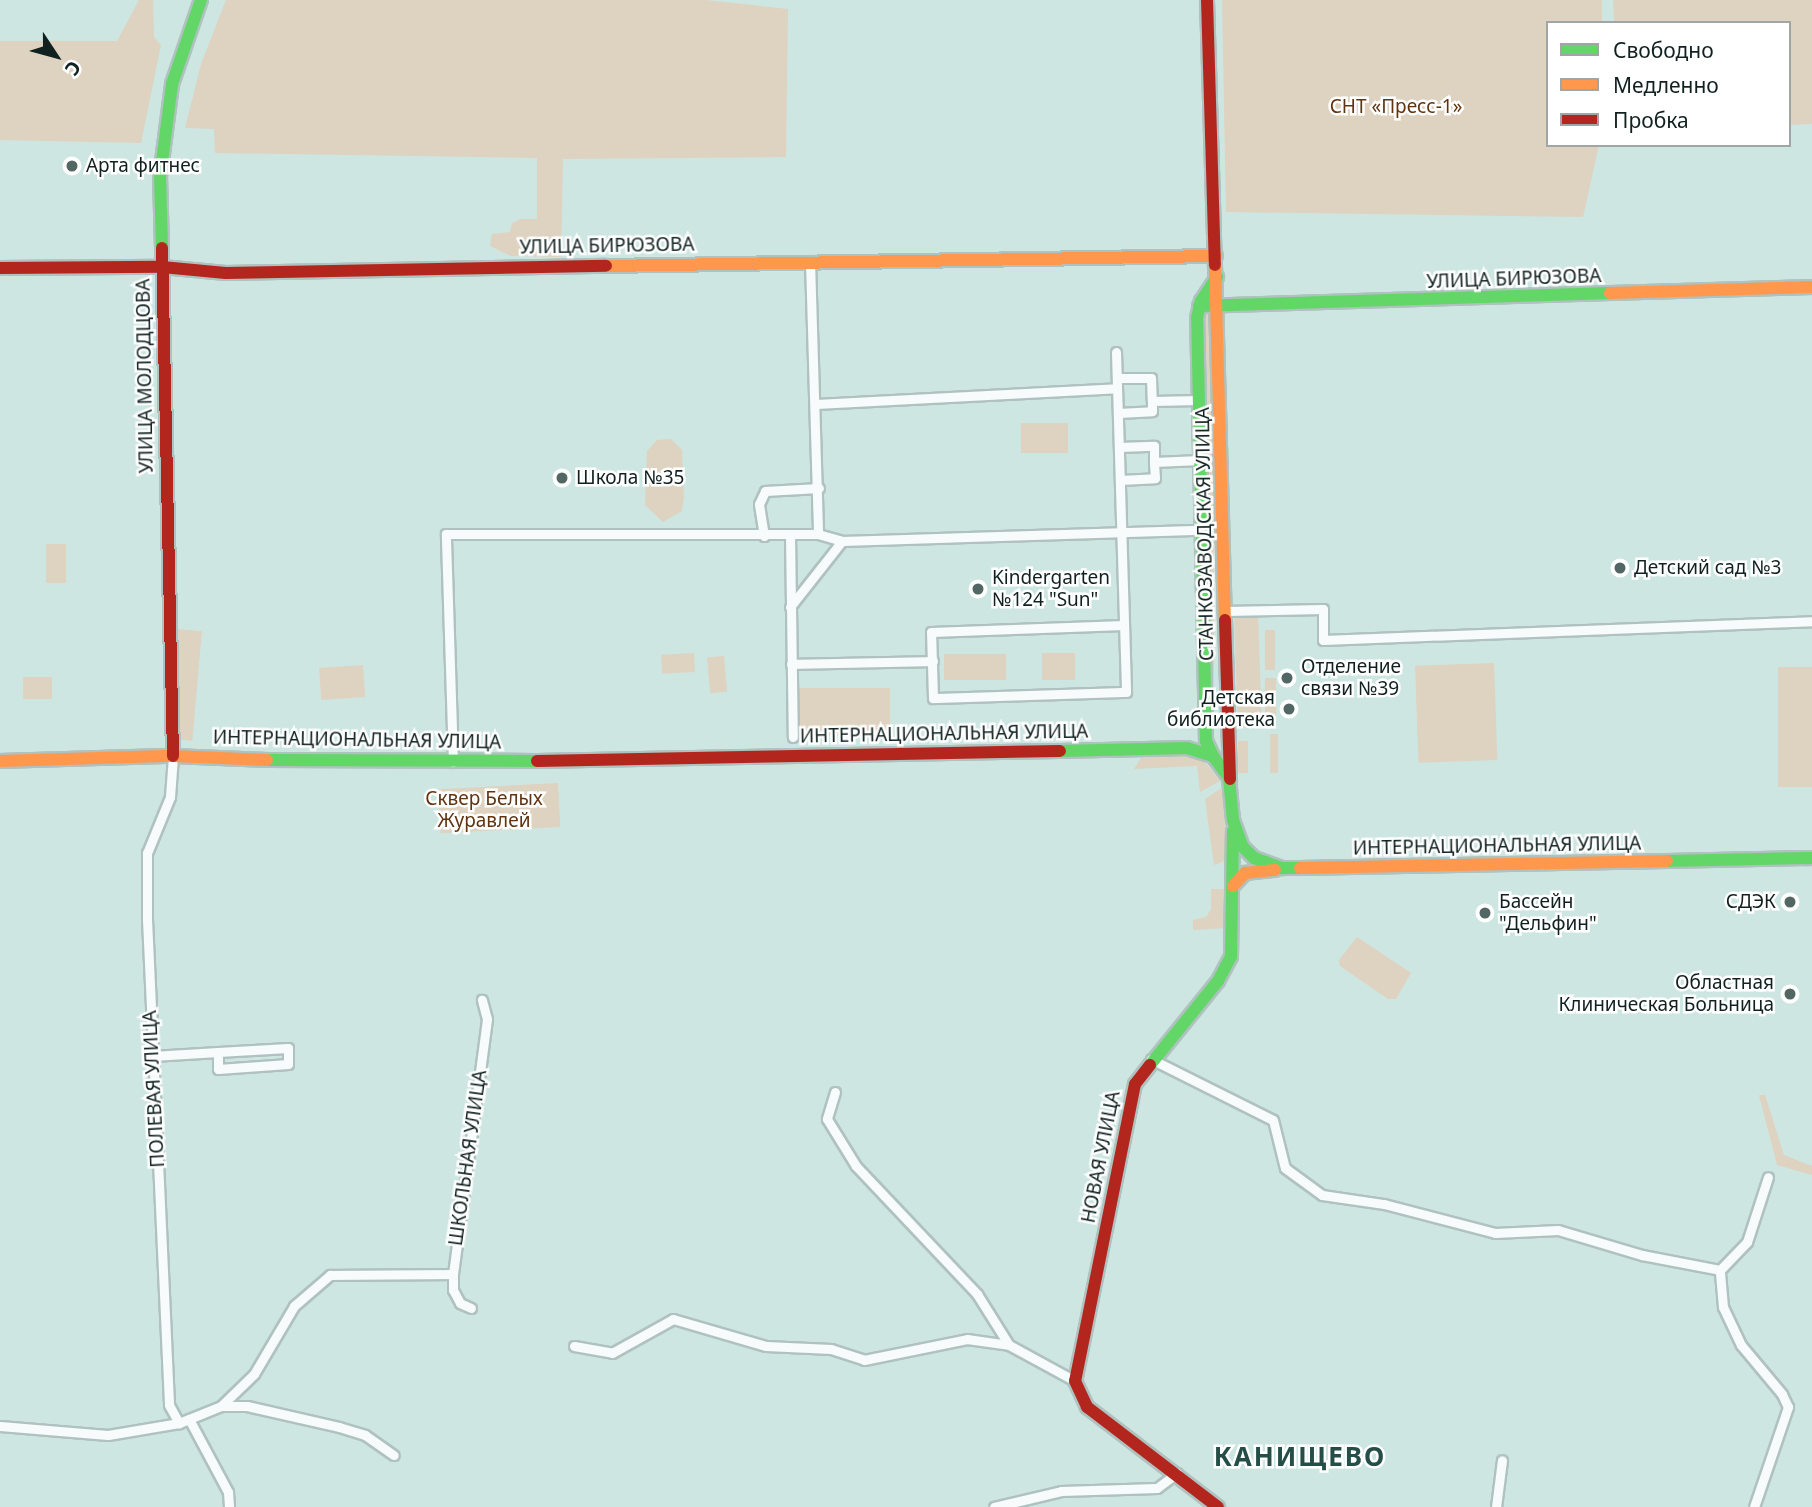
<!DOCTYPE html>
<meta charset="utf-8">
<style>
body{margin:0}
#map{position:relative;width:1812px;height:1507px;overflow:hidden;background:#cee6e2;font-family:"Noto Sans",sans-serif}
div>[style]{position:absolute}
.green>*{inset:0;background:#ded2c0;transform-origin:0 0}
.roads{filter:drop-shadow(2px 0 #afc2bf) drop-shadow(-2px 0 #afc2bf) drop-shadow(0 2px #afc2bf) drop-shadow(0 -2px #afc2bf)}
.street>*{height:9px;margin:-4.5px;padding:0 4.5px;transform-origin:4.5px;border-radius:4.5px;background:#f8fbfb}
.fast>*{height:12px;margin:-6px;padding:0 6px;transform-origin:6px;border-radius:6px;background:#63d668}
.slow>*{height:12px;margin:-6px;padding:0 6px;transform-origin:6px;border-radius:6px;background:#ff974d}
.jam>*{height:12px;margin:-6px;padding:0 6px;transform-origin:6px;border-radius:6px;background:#b3261e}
.dots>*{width:19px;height:19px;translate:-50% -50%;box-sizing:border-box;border:4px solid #fff;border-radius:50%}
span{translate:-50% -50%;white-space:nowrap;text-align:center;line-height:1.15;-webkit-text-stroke:5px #fff;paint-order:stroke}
.park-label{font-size:19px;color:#61340f}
.poi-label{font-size:19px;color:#10211f}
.left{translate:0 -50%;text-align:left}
.right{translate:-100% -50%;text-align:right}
.street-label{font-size:19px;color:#10211f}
.district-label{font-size:26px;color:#254e48;font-weight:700;letter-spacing:2px}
.legend{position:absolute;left:1546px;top:21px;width:245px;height:126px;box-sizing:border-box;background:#fff;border:2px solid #9fa6a5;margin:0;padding:9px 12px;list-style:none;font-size:21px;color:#10211f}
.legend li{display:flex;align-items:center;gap:14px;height:35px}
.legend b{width:35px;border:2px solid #9fa6a5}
.north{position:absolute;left:21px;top:21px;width:70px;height:70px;-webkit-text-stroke:5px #fff;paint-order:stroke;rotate:126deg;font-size:19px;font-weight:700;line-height:28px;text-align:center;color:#10211f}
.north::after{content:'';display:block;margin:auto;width:24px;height:32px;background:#10211f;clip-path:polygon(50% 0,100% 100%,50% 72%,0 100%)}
</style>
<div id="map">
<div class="green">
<i style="clip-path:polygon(139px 0,153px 0,154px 37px,161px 45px,141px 143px,0 140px,0 41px,117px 41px)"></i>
<i style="clip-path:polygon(226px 0,706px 0,788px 9px,786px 157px,563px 159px,561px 257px,511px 256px,490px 246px,492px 234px,510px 232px,512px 223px,521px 219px,537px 219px,537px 158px,215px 153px,214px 129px,185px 128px,201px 64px)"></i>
<i style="clip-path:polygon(1222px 0,1602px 0,1602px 23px,1548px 23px,1548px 145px,1599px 145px,1583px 217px,1226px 212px)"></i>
<i style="clip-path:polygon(1613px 0,1812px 0,1812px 124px,1789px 125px,1789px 23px,1614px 23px)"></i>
<i style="left:1201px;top:308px;width:13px;height:421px"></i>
<i style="left:1021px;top:423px;width:47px;height:30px"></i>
<i style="clip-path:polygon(671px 439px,682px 450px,684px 497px,682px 511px,663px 522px,645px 505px,647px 451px,657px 440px)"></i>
<i style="left:46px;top:544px;width:20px;height:39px"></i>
<i style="left:1258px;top:615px;width:112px;height:24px;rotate:88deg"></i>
<i style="left:177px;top:629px;width:25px;height:110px;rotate:5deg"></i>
<i style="left:1265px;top:630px;width:10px;height:40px"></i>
<i style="left:694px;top:653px;width:19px;height:33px;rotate:87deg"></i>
<i style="left:1042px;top:653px;width:33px;height:27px"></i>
<i style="left:944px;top:654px;width:62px;height:26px"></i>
<i style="left:724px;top:656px;width:36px;height:17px;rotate:85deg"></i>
<i style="left:1494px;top:663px;width:97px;height:79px;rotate:88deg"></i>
<i style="left:363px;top:665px;width:32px;height:44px;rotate:86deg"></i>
<i style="left:1812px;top:667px;width:120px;height:34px;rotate:90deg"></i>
<i style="left:23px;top:677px;width:29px;height:22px"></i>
<i style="left:1265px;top:678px;width:11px;height:48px"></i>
<i style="left:890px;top:688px;width:48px;height:94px;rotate:90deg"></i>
<i style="left:1278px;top:734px;width:39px;height:8px;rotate:90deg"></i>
<i style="left:1248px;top:741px;width:32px;height:10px;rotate:90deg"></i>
<i style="clip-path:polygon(1186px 754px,1205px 762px,1220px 781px,1200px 792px,1197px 766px,1134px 769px,1142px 756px)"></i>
<i style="left:558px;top:783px;width:44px;height:120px;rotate:87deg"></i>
<i style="clip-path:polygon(1223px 787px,1227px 860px,1214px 865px,1205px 799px)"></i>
<i style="clip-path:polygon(1211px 889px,1227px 889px,1227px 928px,1193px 930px,1193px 920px,1206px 917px,1211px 909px)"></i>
<i style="clip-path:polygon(1357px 937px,1411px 973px,1396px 999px,1388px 999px,1340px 966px,1339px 960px)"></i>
<i style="clip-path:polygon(1759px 1095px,1765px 1095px,1784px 1155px,1812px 1166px,1812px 1175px,1777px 1165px)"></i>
</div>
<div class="roads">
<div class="street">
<i style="left:810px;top:261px;width:273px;rotate:88.3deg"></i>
<i style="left:1116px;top:352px;width:340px;rotate:88.3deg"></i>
<i style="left:1126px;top:692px;width:193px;rotate:178.2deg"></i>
<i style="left:933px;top:698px;width:66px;rotate:-91.7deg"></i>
<i style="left:931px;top:632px;width:193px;rotate:-2.1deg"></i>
<i style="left:1117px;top:378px;width:34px"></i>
<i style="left:1151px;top:378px;width:23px;rotate:88deg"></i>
<i style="left:1152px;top:401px;width:47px;rotate:-1.2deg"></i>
<i style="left:816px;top:404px;width:301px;rotate:-3deg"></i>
<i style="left:1118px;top:413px;width:34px;rotate:-3deg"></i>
<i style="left:1152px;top:411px;width:10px;rotate:-90deg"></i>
<i style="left:1119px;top:447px;width:35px;rotate:-2deg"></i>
<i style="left:1154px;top:446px;width:16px;rotate:90deg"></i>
<i style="left:1154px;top:462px;width:46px;rotate:-2.5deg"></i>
<i style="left:1120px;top:480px;width:35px;rotate:-3deg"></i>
<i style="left:1155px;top:478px;width:16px;rotate:-94deg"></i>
<i style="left:790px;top:534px;width:203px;rotate:89.2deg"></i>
<i style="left:764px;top:536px;width:32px;rotate:-99deg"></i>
<i style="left:759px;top:504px;width:14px;rotate:-65deg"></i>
<i style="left:765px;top:491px;width:54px;rotate:-3.2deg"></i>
<i style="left:790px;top:607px;width:84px;rotate:-51.8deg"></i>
<i style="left:1226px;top:611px;width:97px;rotate:-1.2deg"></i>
<i style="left:1323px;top:609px;width:31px;rotate:90deg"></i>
<i style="left:1323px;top:640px;width:489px;rotate:-2.2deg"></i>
<i style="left:791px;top:664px;width:142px;rotate:-1.2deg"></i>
<i style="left:173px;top:756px;width:41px;rotate:94.2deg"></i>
<i style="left:170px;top:797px;width:61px;rotate:112.3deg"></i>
<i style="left:147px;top:853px;width:66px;rotate:90deg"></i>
<i style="left:147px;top:919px;width:486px;rotate:87.4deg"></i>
<i style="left:169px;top:1405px;width:21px;rotate:61deg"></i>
<i style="left:453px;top:762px;width:228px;rotate:-91.8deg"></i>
<i style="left:446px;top:534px;width:372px"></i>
<i style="left:818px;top:534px;width:25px;rotate:16deg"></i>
<i style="left:842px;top:541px;width:359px;rotate:-1.8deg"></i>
<i style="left:152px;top:1056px;width:66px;rotate:-3.5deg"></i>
<i style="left:218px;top:1052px;width:70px;rotate:-3.3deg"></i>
<i style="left:288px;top:1048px;width:16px;rotate:90deg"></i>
<i style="left:288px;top:1064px;width:70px;rotate:175.9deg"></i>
<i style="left:218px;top:1069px;width:17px;rotate:-90deg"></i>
<i style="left:1151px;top:1059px;width:136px;rotate:26.6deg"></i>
<i style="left:1273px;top:1120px;width:49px;rotate:76deg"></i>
<i style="left:1285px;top:1168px;width:46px;rotate:36.1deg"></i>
<i style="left:1322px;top:1195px;width:63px;rotate:8.3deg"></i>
<i style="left:1384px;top:1204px;width:115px;rotate:14.6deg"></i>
<i style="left:1495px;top:1233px;width:63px;rotate:-2.7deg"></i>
<i style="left:1558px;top:1230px;width:88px;rotate:16.6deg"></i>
<i style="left:1642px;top:1255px;width:79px;rotate:10.9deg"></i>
<i style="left:835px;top:1092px;width:28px;rotate:107deg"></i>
<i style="left:827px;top:1119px;width:55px;rotate:58.3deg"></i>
<i style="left:856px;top:1166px;width:176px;rotate:46.6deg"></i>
<i style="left:977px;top:1294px;width:60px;rotate:57.9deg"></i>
<i style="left:1009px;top:1345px;width:75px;rotate:28.6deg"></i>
<i style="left:471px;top:1308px;width:12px;rotate:-156deg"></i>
<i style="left:460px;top:1303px;width:15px;rotate:-118deg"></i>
<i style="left:453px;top:1290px;width:16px;rotate:-90deg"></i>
<i style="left:453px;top:1274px;width:257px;rotate:-82.4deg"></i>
<i style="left:487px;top:1019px;width:20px;rotate:-105deg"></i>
<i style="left:574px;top:1346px;width:39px;rotate:10deg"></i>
<i style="left:612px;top:1353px;width:70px;rotate:-29.1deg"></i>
<i style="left:673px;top:1319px;width:97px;rotate:16.2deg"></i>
<i style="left:766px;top:1346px;width:65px;rotate:2.6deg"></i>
<i style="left:831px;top:1349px;width:35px;rotate:18deg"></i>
<i style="left:864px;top:1360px;width:105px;rotate:-11.5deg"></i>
<i style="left:967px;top:1339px;width:42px;rotate:8.1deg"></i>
<i style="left:221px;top:1406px;width:26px"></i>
<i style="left:247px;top:1406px;width:94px;rotate:12.9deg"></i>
<i style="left:339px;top:1427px;width:27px;rotate:17deg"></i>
<i style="left:365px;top:1435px;width:35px;rotate:35deg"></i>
<i style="left:189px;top:1419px;width:83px;rotate:61.9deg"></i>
<i style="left:228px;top:1492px;width:15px;rotate:86deg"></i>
<i style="left:0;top:1426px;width:108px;rotate:4.8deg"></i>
<i style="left:108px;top:1435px;width:72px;rotate:-9.6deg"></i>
<i style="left:179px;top:1423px;width:45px;rotate:-22deg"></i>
<i style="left:221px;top:1406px;width:46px;rotate:-44.1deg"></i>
<i style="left:254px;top:1374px;width:79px;rotate:-59.5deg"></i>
<i style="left:294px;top:1306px;width:48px;rotate:-40.7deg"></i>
<i style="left:330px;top:1275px;width:123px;rotate:-0.5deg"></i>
<i style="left:994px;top:1507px;width:69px;rotate:-13.4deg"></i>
<i style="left:1061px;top:1491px;width:96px;rotate:-1.8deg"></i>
<i style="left:1157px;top:1488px;width:25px;rotate:-37deg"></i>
<i style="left:1496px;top:1507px;width:47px;rotate:-82.7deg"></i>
<i style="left:1754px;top:1507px;width:106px;rotate:-71.2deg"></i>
<i style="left:1788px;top:1407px;width:14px;rotate:-115deg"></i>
<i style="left:1782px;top:1394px;width:64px;rotate:-129.9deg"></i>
<i style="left:1741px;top:1345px;width:42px;rotate:-115.3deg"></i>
<i style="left:1723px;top:1307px;width:37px;rotate:-95deg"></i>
<i style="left:1720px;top:1270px;width:39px;rotate:-46deg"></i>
<i style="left:1747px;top:1242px;width:68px;rotate:-72.1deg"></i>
</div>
<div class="fast">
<i style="left:162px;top:248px;width:71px;rotate:-91.6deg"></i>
<i style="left:160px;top:177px;width:94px;rotate:-82.6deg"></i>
<i style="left:172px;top:84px;width:89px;rotate:-71deg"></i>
<i style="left:1199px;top:306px;width:411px;rotate:-1.8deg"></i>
<i style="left:1060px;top:751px;width:127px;rotate:-1.4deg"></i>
<i style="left:1187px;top:748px;width:27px;rotate:17deg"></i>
<i style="left:1213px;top:756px;width:27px;rotate:54deg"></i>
<i style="left:1229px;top:778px;width:42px;rotate:84.6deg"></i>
<i style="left:1233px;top:820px;width:29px;rotate:70deg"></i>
<i style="left:1243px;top:847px;width:16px;rotate:45deg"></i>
<i style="left:1254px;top:858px;width:30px;rotate:20deg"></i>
<i style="left:1282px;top:868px;width:18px"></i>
<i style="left:1213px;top:756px;width:17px;rotate:-115deg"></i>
<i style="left:1206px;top:741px;width:423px;rotate:-91.2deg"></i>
<i style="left:1197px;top:318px;width:17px;rotate:-77deg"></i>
<i style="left:1201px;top:301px;width:29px;rotate:-56deg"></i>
<i style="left:267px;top:760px;width:270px;rotate:0.2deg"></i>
<i style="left:1667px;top:861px;width:145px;rotate:-1.2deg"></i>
<i style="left:1150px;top:1065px;width:108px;rotate:-51deg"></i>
<i style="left:1218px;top:981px;width:27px;rotate:-62deg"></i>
<i style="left:1231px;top:957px;width:126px;rotate:-89.1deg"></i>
</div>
<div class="slow">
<i style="left:1215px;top:265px;width:355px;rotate:88.4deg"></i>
<i style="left:606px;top:266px;width:610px;rotate:-0.94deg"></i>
<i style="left:1610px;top:293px;width:202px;rotate:-1.7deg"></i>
<i style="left:0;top:761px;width:173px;rotate:-1.7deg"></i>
<i style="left:173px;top:756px;width:94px;rotate:2.4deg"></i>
<i style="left:1300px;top:868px;width:367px;rotate:-1.1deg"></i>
<i style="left:1233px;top:886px;width:18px;rotate:-47deg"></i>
<i style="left:1245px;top:873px;width:30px;rotate:-6deg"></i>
</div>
<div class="jam">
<i style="left:1207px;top:0;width:265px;rotate:88.3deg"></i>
<i style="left:162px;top:248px;width:508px;rotate:88.76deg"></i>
<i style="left:0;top:268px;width:162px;rotate:-0.4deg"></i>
<i style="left:162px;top:267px;width:64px;rotate:5.4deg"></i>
<i style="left:226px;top:273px;width:380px;rotate:-1.1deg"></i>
<i style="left:1225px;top:620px;width:159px;rotate:88.2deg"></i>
<i style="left:537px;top:761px;width:523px;rotate:-1.1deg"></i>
<i style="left:1150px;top:1065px;width:24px;rotate:128deg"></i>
<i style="left:1135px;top:1084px;width:303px;rotate:101.4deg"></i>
<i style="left:1075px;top:1381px;width:29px;rotate:65deg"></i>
<i style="left:1087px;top:1407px;width:165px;rotate:37.4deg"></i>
</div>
</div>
<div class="dots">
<i style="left:72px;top:166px;background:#526663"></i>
<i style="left:562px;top:478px;background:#526663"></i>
<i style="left:1620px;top:568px;background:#526663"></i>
<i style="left:978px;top:589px;background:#526663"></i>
<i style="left:1287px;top:678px;background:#526663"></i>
<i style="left:1289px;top:709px;background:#526663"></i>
<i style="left:1790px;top:902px;background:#526663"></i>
<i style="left:1485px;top:913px;background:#526663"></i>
<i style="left:1790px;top:994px;background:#526663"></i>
</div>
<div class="park-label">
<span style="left:1396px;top:107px">СНТ «Пресс-1»</span>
<span style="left:484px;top:810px">Сквер Белых<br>Журавлей</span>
</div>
<div class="poi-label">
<span class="left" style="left:86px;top:166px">Арта фитнес</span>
<span class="left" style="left:576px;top:478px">Школа №35</span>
<span class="left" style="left:1634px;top:568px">Детский сад №3</span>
<span class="left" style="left:992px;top:589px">Kindergarten<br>№124 "Sun"</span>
<span class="left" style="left:1301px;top:678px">Отделение<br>связи №39</span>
<span class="right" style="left:1275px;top:709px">Детская<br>библиотека</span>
<span class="left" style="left:1499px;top:913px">Бассейн<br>"Дельфин"</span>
<span class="right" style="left:1776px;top:902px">СДЭК</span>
<span class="right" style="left:1774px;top:994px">Областная<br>Клиническая Больница</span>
</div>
<div class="street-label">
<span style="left:607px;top:246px;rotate:-1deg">УЛИЦА БИРЮЗОВА</span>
<span style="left:1514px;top:279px;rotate:-2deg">УЛИЦА БИРЮЗОВА</span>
<span style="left:145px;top:376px;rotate:-91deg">УЛИЦА МОЛОДЦОВА</span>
<span style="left:1205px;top:534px;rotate:-91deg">СТАНКОЗАВОДСКАЯ УЛИЦА</span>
<span style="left:944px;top:734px;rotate:-1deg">ИНТЕРНАЦИОНАЛЬНАЯ УЛИЦА</span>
<span style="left:357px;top:740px;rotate:1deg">ИНТЕРНАЦИОНАЛЬНАЯ УЛИЦА</span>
<span style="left:1497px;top:846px;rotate:-1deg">ИНТЕРНАЦИОНАЛЬНАЯ УЛИЦА</span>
<span style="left:154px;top:1089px;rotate:-93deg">ПОЛЕВАЯ УЛИЦА</span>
<span style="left:1101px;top:1157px;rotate:-79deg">НОВАЯ УЛИЦА</span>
<span style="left:468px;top:1158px;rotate:-82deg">ШКОЛЬНАЯ УЛИЦА</span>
</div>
<div class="district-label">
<span style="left:1300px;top:1457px">КАНИЩЕВО</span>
</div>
<ul class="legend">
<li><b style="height:9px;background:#63d668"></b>Свободно</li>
<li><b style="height:9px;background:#ff974d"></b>Медленно</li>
<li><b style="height:9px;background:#b3261e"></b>Пробка</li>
</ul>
<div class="north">С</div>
</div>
